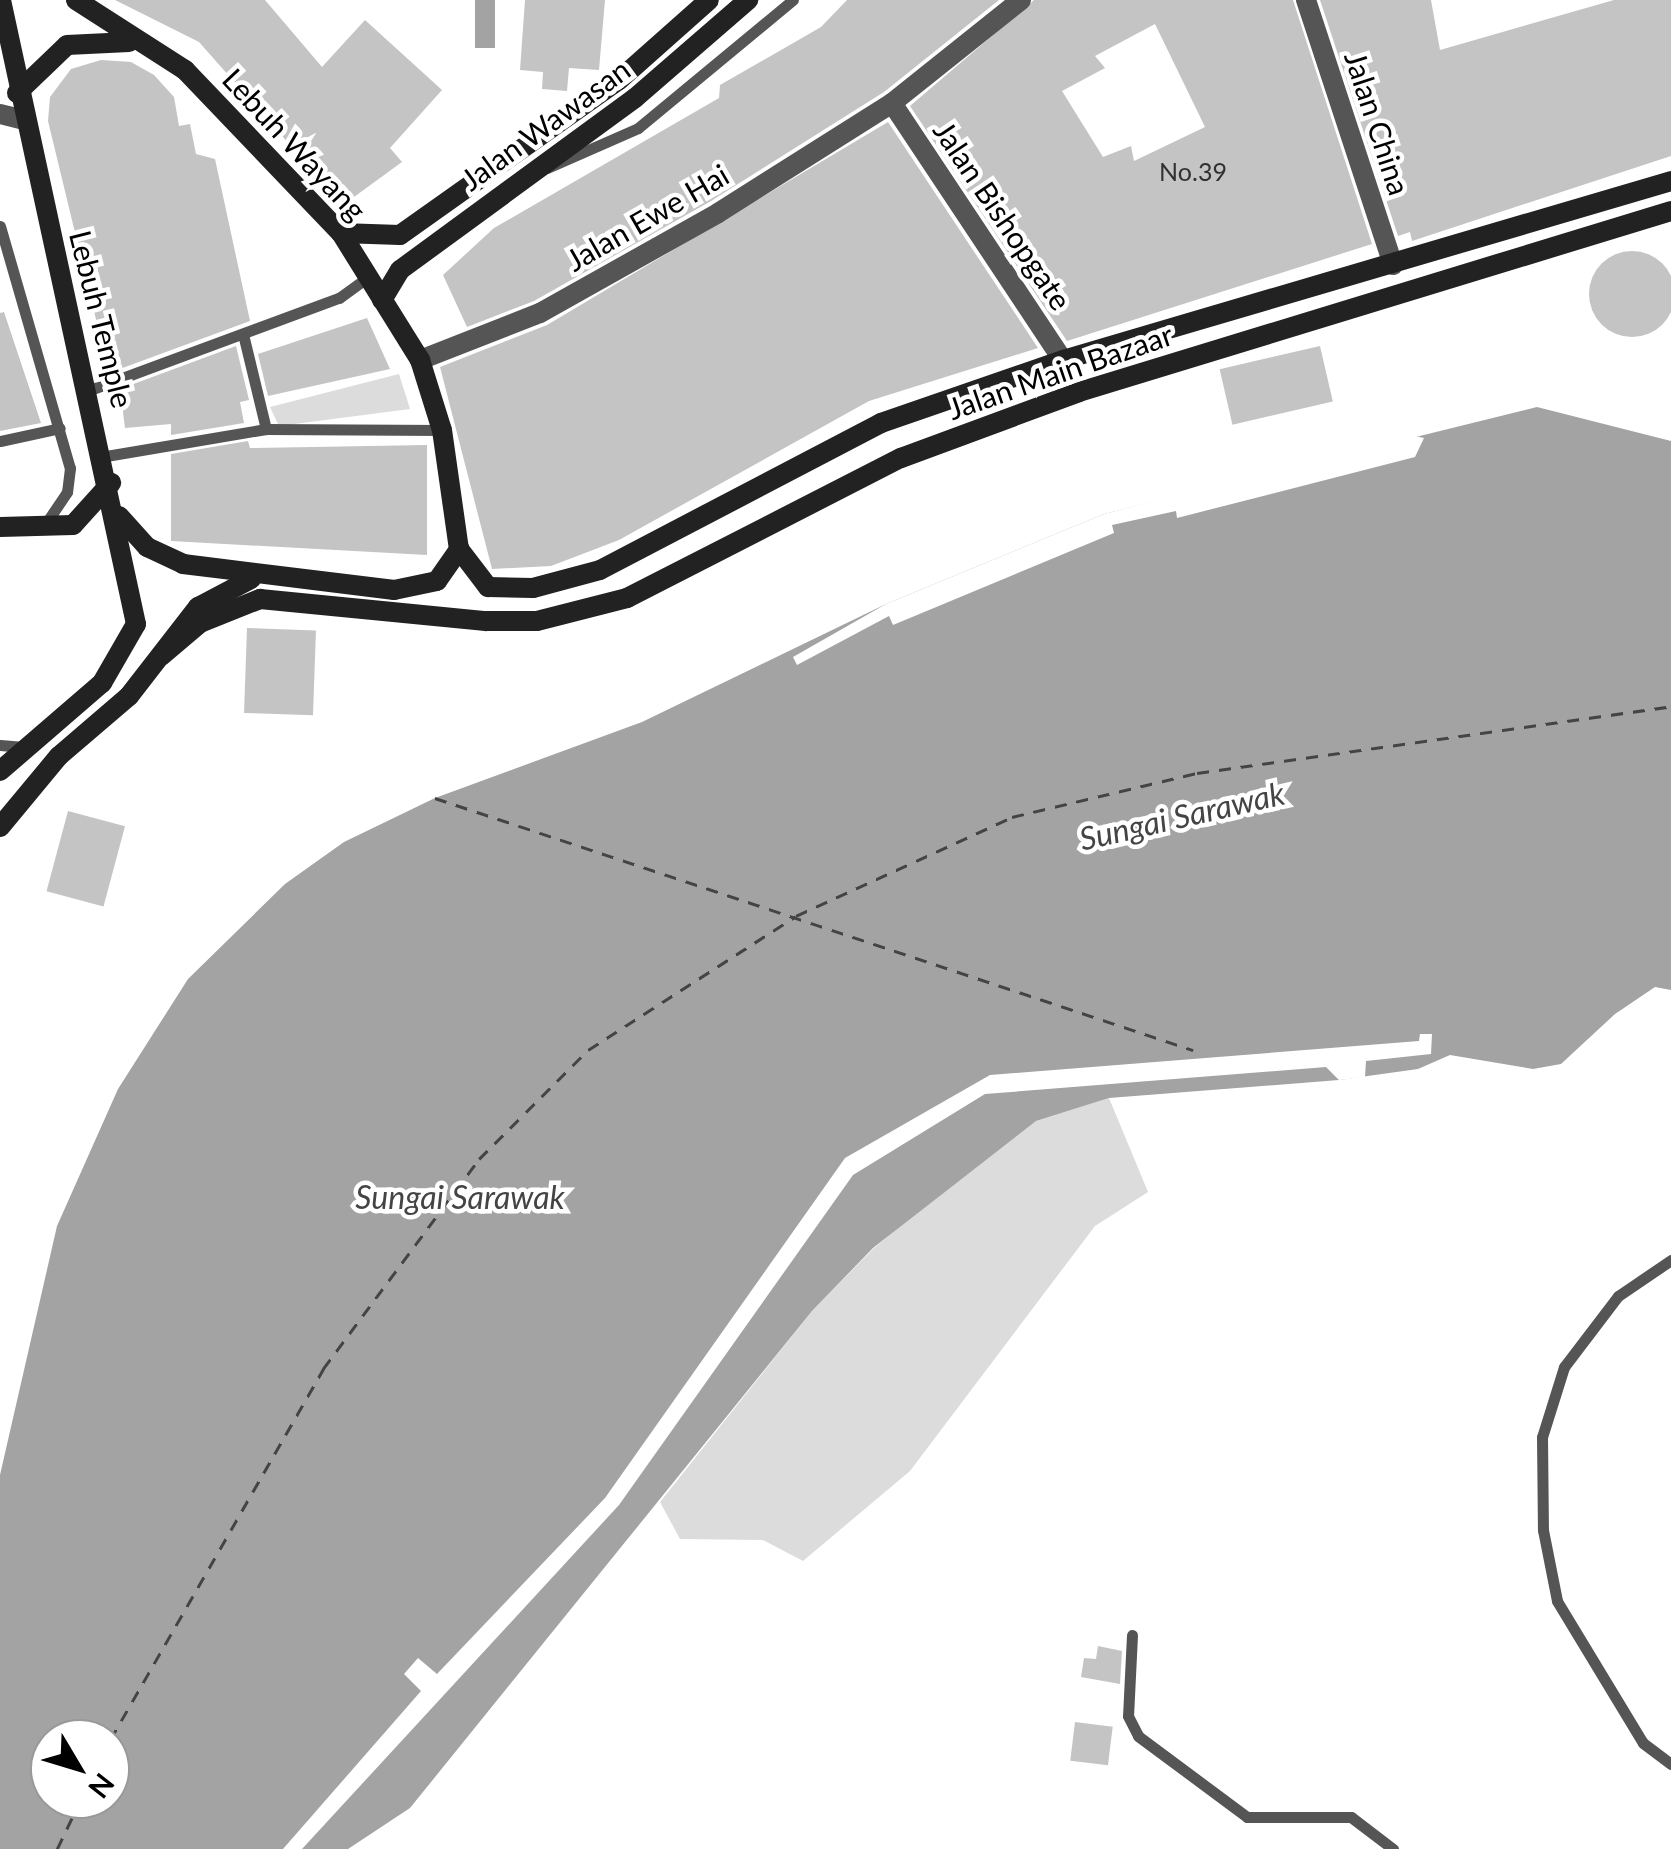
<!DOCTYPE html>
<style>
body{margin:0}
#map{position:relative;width:1671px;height:1849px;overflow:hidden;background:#fff;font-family:Lato,sans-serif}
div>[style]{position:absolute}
.green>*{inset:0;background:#dcdcdc}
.water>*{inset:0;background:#a3a3a3;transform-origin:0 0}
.pier>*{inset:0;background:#fff}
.ferry>*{height:2.5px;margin-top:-1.25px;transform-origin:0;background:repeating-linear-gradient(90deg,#444 0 12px,transparent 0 22px)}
.building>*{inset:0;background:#c4c4c4;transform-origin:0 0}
.round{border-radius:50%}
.lane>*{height:11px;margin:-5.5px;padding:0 5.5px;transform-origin:5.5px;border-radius:5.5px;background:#555}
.street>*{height:20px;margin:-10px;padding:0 10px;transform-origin:10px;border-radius:10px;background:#555}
.secondary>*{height:20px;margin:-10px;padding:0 10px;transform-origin:10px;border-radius:10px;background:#222}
span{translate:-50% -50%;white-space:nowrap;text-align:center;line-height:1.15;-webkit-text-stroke:9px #fff;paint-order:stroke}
.number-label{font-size:25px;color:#313131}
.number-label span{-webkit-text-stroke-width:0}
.street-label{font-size:30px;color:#000}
.water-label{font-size:32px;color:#444;font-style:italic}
.north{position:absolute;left:30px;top:1719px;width:100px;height:100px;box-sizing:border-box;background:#fff;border:2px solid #999;border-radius:50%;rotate:128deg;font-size:28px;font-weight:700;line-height:40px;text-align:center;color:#000}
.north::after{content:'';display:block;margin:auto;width:35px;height:45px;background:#000;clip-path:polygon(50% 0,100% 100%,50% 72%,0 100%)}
</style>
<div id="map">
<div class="green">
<i style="clip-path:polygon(399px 374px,410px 409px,279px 426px,270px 407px)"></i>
<i style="clip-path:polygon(1109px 1098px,1148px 1192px,1095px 1226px,910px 1471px,803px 1561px,763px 1540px,680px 1539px,660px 1502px,812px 1311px,873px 1249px,1001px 1143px,1036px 1121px)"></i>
</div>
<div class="water">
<i style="left:475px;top:0;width:20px;height:48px"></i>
<i style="clip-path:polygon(evenodd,1537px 407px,1671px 441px,1671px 990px,1655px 987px,1615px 1014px,1561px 1064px,1533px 1069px,1450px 1055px,1418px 1069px,1339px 1080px,1109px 1098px,1036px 1121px,873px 1248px,812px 1311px,410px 1808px,348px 1849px,0 1849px,0 1475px,57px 1226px,118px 1089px,188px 979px,285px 884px,344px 842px,435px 798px,642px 722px,886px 604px,1104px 514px,1537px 407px,50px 1739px,110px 1739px,110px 1799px,50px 1799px,50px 1739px)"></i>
</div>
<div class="pier">
<i style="clip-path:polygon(1410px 435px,1424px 438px,1415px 457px,1177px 518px,1176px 511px,1112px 525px,1114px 533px,893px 625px,889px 616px,797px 665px,793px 657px,886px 604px,1104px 514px)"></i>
<i style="clip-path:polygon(1420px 1034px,1432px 1034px,1431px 1054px,1366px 1061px,1365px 1077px,1339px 1080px,1326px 1067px,985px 1094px,853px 1175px,619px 1505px,302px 1849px,283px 1849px,421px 1691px,404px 1674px,418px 1658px,437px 1674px,605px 1498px,845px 1158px,990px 1075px,1419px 1041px)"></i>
</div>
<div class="ferry">
<i style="left:435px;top:798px;width:799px;rotate:18.39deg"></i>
<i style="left:110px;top:1740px;width:428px;rotate:-60.1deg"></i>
<i style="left:323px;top:1369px;width:262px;rotate:-53.4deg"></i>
<i style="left:479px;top:1159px;width:154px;rotate:-45deg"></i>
<i style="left:588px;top:1050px;width:247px;rotate:-32.8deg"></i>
<i style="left:796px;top:916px;width:238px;rotate:-24.6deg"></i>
<i style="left:1012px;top:817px;width:190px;rotate:-13.4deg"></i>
<i style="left:1197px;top:773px;width:479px;rotate:-8deg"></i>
<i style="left:57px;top:1849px;width:55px;rotate:-64.4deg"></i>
</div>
<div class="building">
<i style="clip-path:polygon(115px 0,265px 0,322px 67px,365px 20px,442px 90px,390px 148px,402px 162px,343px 205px,199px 42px)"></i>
<i style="clip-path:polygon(525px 0,605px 0,599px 70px,569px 68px,567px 91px,542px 89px,543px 72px,520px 70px)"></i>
<i style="clip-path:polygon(847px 0,999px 0,884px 92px,711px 201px,534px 301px,467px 327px,443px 275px,494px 228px,719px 98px,720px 85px,821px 27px)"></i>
<i style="clip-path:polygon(evenodd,1034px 0,1293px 0,1372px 244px,1067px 341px,910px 106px,1034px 0,1155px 24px,1205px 127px,1134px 161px,1131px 146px,1103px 157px,1062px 91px,1105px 68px,1095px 56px,1155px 24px)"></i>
<i style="clip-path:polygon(1320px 0,1431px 0,1440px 50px,1614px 0,1671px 0,1671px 156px,1412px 241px,1410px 232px,1398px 236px)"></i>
<i style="clip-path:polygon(101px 60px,131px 62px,154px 75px,174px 97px,179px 126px,190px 124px,196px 154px,215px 159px,250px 321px,109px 373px,48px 121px,50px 97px,71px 69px)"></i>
<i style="clip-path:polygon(888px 122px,1038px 348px,869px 401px,619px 540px,551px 566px,492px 569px,440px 367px,547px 325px)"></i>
<i class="round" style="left:1589px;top:251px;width:86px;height:86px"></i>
<i style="clip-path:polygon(4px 312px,41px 423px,0 431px,0 313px)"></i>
<i style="clip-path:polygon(367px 318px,390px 369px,268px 396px,258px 354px)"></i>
<i style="clip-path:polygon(236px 346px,249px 400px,240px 402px,244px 423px,171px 435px,171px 424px,125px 428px,120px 389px)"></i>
<i style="left:1320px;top:346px;width:57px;height:103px;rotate:77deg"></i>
<i style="clip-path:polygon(248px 441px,250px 448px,427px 445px,427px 555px,171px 541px,171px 454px)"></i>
<i style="left:247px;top:628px;width:69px;height:85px;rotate:2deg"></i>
<i style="left:68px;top:811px;width:59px;height:83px;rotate:15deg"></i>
<i style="clip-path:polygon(1098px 1646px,1122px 1651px,1120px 1684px,1081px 1677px,1084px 1658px,1096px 1659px)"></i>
<i style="left:1075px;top:1722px;width:38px;height:39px;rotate:7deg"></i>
</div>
<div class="lane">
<i style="left:547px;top:168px;width:99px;rotate:-23.7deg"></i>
<i style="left:638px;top:128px;width:201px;rotate:-39.6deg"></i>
<i style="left:0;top:226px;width:252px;rotate:73.9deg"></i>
<i style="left:70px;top:468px;width:24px;rotate:97deg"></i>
<i style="left:67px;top:492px;width:40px;rotate:124deg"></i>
<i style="left:243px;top:334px;width:98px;rotate:76.4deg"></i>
<i style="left:87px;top:391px;width:269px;rotate:-20.3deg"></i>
<i style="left:339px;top:298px;width:36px;rotate:-36deg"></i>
<i style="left:0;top:441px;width:61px;rotate:-12.2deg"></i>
<i style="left:106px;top:456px;width:162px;rotate:-9.6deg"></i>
<i style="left:266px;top:429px;width:176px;rotate:0.3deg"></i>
<i style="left:0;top:745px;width:21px;rotate:5deg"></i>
<i style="left:1671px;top:1260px;width:64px;rotate:145.8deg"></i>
<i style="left:1618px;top:1296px;width:89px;rotate:127.3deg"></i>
<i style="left:1564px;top:1367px;width:73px;rotate:107.4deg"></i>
<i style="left:1542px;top:1437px;width:93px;rotate:89.4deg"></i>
<i style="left:1543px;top:1530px;width:72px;rotate:78.8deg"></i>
<i style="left:1557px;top:1601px;width:166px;rotate:58.8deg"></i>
<i style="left:1643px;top:1743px;width:35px;rotate:37deg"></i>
<i style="left:1132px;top:1635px;width:81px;rotate:92.8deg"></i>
<i style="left:1128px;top:1716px;width:22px;rotate:63deg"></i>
<i style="left:1138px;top:1736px;width:136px;rotate:36.6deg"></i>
<i style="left:1247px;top:1817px;width:104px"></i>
<i style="left:1351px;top:1817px;width:53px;rotate:37.3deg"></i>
</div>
<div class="street">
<i style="left:1306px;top:0;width:279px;rotate:71.8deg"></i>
<i style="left:892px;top:103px;width:309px;rotate:56.4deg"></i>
<i style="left:0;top:114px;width:25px;rotate:14deg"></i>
<i style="left:420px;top:360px;width:129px;rotate:-21.4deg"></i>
<i style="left:540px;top:313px;width:204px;rotate:-29.3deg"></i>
<i style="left:718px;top:213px;width:206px;rotate:-32.3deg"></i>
<i style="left:892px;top:103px;width:165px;rotate:-38.6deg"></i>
</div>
<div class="secondary">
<i style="left:76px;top:0;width:130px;rotate:32.7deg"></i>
<i style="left:185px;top:70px;width:226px;rotate:46.3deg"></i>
<i style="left:341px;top:233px;width:150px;rotate:58.1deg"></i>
<i style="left:420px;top:360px;width:73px;rotate:72.6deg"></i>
<i style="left:442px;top:430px;width:120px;rotate:81.9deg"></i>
<i style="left:459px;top:549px;width:48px;rotate:52.7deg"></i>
<i style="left:488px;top:587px;width:45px;rotate:1.3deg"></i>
<i style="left:533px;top:588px;width:69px;rotate:-15deg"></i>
<i style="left:600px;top:570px;width:317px;rotate:-27.6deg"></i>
<i style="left:881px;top:423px;width:193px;rotate:-19.1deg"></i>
<i style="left:1063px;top:360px;width:634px;rotate:-16.4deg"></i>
<i style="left:17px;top:93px;width:69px;rotate:-43.8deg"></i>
<i style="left:67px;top:45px;width:62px;rotate:-2.8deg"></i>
<i style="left:341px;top:233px;width:59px;rotate:1.9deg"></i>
<i style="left:400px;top:235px;width:268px;rotate:-35.3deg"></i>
<i style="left:619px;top:80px;width:120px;rotate:-41.6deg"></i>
<i style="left:382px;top:300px;width:35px;rotate:-59deg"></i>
<i style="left:400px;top:270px;width:291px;rotate:-36.2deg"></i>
<i style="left:635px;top:98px;width:150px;rotate:-40.9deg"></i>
<i style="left:119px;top:516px;width:42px;rotate:47.9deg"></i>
<i style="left:147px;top:547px;width:40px;rotate:25deg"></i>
<i style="left:183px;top:564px;width:213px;rotate:7deg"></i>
<i style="left:394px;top:590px;width:44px;rotate:-11.8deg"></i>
<i style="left:437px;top:581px;width:39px;rotate:-55deg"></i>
<i style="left:0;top:527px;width:73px;rotate:-1.6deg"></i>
<i style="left:73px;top:525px;width:57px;rotate:-47.9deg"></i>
<i style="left:161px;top:656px;width:51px;rotate:-40.2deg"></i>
<i style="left:200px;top:623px;width:65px;rotate:-21.8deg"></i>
<i style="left:260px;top:599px;width:227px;rotate:5.6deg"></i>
<i style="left:486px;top:621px;width:51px"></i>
<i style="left:537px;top:621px;width:93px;rotate:-14.3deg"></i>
<i style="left:627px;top:598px;width:308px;rotate:-27.1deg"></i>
<i style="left:901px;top:458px;width:190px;rotate:-20.3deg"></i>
<i style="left:1079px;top:392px;width:619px;rotate:-17deg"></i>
<i style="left:0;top:771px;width:135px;rotate:-40.8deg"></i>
<i style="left:102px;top:683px;width:68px;rotate:-60deg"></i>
<i style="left:136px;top:624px;width:638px;rotate:-102.21deg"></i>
<i style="left:0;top:827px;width:92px;rotate:-50.3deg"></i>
<i style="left:59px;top:756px;width:92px;rotate:-40.6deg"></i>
<i style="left:129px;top:696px;width:113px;rotate:-52.2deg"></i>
<i style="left:198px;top:607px;width:60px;rotate:-27.8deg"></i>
</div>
<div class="number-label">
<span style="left:1193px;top:171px">No.39</span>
</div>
<div class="street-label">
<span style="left:1378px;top:123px;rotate:72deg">Jalan China</span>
<span style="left:545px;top:124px;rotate:-36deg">Jalan Wawasan</span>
<span style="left:295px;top:144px;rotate:47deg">Lebuh Wayang</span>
<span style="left:1003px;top:215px;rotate:56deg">Jalan Bishopgate</span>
<span style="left:647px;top:217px;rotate:-30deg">Jalan Ewe Hai</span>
<span style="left:102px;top:319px;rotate:76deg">Lebuh Temple</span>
<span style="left:1060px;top:371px;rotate:-19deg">Jalan Main Bazaar</span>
</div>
<div class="water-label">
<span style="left:1182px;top:816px;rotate:-13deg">Sungai Sarawak</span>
<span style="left:460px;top:1197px">Sungai Sarawak</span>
</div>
<div class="north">N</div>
</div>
